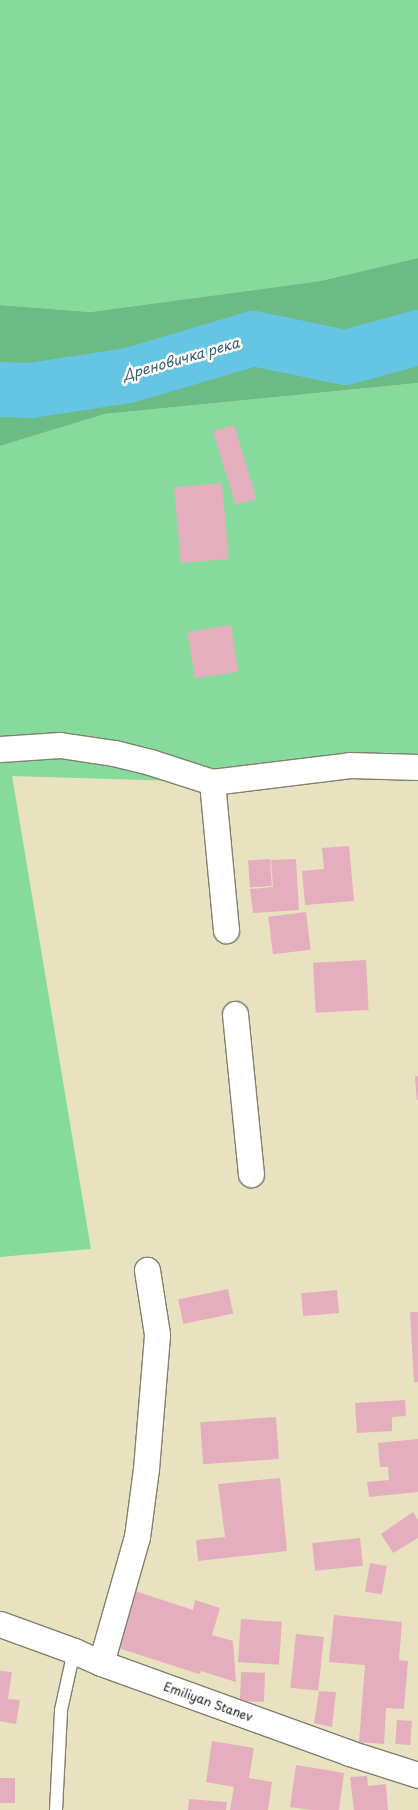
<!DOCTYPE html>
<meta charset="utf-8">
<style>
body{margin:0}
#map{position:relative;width:418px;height:1810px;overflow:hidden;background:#e8e2c1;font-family:"Playpen Sans",sans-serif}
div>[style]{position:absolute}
.green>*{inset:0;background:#85da9c}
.forest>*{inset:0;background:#6cba84}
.river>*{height:55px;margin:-27.5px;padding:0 27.5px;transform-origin:27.5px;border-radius:27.5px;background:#65c5e3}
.building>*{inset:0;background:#e5aebe;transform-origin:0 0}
.roads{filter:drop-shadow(1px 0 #827f6e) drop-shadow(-1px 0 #827f6e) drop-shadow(0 1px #827f6e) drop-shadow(0 -1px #827f6e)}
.lane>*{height:12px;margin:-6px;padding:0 6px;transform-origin:6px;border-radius:6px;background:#fff}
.street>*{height:25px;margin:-12.5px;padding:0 12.5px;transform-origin:12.5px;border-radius:12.5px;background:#fff}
span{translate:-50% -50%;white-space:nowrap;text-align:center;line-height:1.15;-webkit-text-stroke:5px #fff;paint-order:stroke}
.street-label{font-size:12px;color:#1c1c1c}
.water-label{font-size:14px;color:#39606c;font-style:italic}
</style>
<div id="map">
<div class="green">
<i style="clip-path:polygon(0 0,418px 0,418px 258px,320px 281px,90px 312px,0 305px)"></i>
<i style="clip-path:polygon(418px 383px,418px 767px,212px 782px,12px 776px,91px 1249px,0 1257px,0 446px,105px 414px)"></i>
</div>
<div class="forest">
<i style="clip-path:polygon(418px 258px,418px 383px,105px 414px,0 446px,0 305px,90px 312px,320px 281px)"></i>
</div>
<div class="river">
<i style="left:0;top:389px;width:30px;rotate:2deg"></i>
<i style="left:30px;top:390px;width:99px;rotate:-8.7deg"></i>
<i style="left:128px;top:375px;width:130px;rotate:-16.5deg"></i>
<i style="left:253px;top:338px;width:94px;rotate:11.7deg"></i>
<i style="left:345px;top:357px;width:76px;rotate:-15.3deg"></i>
</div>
<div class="building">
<i style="left:234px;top:425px;width:77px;height:22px;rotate:73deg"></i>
<i style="left:222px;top:483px;width:76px;height:48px;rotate:85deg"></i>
<i style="left:231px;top:625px;width:47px;height:44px;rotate:81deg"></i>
<i style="clip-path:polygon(349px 846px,354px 901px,305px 905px,302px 871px,324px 869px,322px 848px)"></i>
<i style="left:270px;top:859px;width:27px;height:22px;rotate:86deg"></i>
<i style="clip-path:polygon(296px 859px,299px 910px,253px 913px,250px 889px,273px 887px,271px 860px)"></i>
<i style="left:306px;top:912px;width:38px;height:38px;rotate:83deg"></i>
<i style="left:366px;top:960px;width:50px;height:53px;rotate:87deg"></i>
<i style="clip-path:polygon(418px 1076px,418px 1100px,417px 1100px,415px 1077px)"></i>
<i style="left:228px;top:1289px;width:25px;height:51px;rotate:78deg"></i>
<i style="left:337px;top:1290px;width:23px;height:36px;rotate:85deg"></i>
<i style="clip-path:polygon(410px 1312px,418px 1312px,418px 1382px,414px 1383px)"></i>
<i style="clip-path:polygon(405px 1400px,406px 1416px,392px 1417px,392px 1431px,357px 1433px,355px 1403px)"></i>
<i style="left:276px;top:1417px;width:42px;height:76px;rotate:86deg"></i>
<i style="clip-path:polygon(418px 1439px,418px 1492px,369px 1497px,367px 1482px,389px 1480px,388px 1467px,380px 1467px,378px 1443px)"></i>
<i style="clip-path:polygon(280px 1478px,287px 1551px,198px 1561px,196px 1540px,225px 1537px,218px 1484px)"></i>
<i style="clip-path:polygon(413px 1512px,418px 1520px,418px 1538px,393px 1553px,381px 1534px)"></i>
<i style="left:360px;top:1538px;width:28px;height:48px;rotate:84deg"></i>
<i style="left:370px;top:1563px;width:17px;height:29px;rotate:10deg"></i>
<i style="clip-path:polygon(129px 1589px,193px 1610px,195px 1600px,220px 1608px,212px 1635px,233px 1641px,236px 1682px,201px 1671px,199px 1674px,112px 1646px)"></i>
<i style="clip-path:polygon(334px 1615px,402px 1622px,399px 1660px,408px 1661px,404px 1709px,386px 1708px,384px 1744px,359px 1742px,365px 1665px,329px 1662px)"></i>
<i style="left:241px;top:1619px;width:41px;height:43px;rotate:4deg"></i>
<i style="left:296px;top:1634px;width:28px;height:54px;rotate:6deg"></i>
<i style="clip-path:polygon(0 1671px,12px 1672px,8px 1699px,20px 1700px,16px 1724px,0 1721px)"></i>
<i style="left:241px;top:1672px;width:24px;height:29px;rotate:2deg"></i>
<i style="clip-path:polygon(319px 1691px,336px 1692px,332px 1727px,314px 1723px)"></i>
<i style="left:397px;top:1720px;width:15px;height:24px;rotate:4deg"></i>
<i style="clip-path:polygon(212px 1741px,254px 1748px,249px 1778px,272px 1782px,268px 1810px,230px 1810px,234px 1787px,206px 1782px)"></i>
<i style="clip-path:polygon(296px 1765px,344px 1773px,339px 1810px,311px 1810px,290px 1807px)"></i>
<i style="clip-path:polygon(367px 1776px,368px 1786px,386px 1784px,388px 1810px,354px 1810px,350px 1777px)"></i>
<i style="left:0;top:1778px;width:15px;height:25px"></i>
<i style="clip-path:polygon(189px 1799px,227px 1802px,226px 1810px,188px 1810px)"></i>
</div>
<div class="roads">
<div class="lane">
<i style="left:56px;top:1810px;width:100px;rotate:-87.1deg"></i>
<i style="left:61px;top:1710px;width:60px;rotate:-77.6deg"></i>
</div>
<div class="street">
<i style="left:0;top:749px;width:60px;rotate:-3.8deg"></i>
<i style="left:60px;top:745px;width:55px;rotate:8.4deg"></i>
<i style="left:114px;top:753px;width:37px;rotate:14deg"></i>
<i style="left:150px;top:762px;width:65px;rotate:17.9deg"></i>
<i style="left:212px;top:782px;width:139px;rotate:-7deg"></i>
<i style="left:350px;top:765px;width:68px;rotate:1.7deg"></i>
<i style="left:212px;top:782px;width:149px;rotate:84.6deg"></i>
<i style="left:235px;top:1014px;width:161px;rotate:84.3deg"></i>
<i style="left:0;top:1624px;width:79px;rotate:20deg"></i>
<i style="left:74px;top:1651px;width:30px;rotate:24deg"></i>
<i style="left:101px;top:1663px;width:264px;rotate:19.9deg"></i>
<i style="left:349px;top:1753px;width:72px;rotate:17.7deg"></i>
<i style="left:101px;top:1663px;width:131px;rotate:-74.1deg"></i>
<i style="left:137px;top:1537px;width:69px;rotate:-82.5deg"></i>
<i style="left:146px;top:1469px;width:135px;rotate:-85.3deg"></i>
<i style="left:157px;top:1334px;width:65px;rotate:-98.9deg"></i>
</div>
</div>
<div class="street-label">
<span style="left:208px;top:1702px;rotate:20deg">Emiliyan Stanev</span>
</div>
<div class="water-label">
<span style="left:181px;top:359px;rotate:-16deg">Дреновичка река</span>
</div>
</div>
